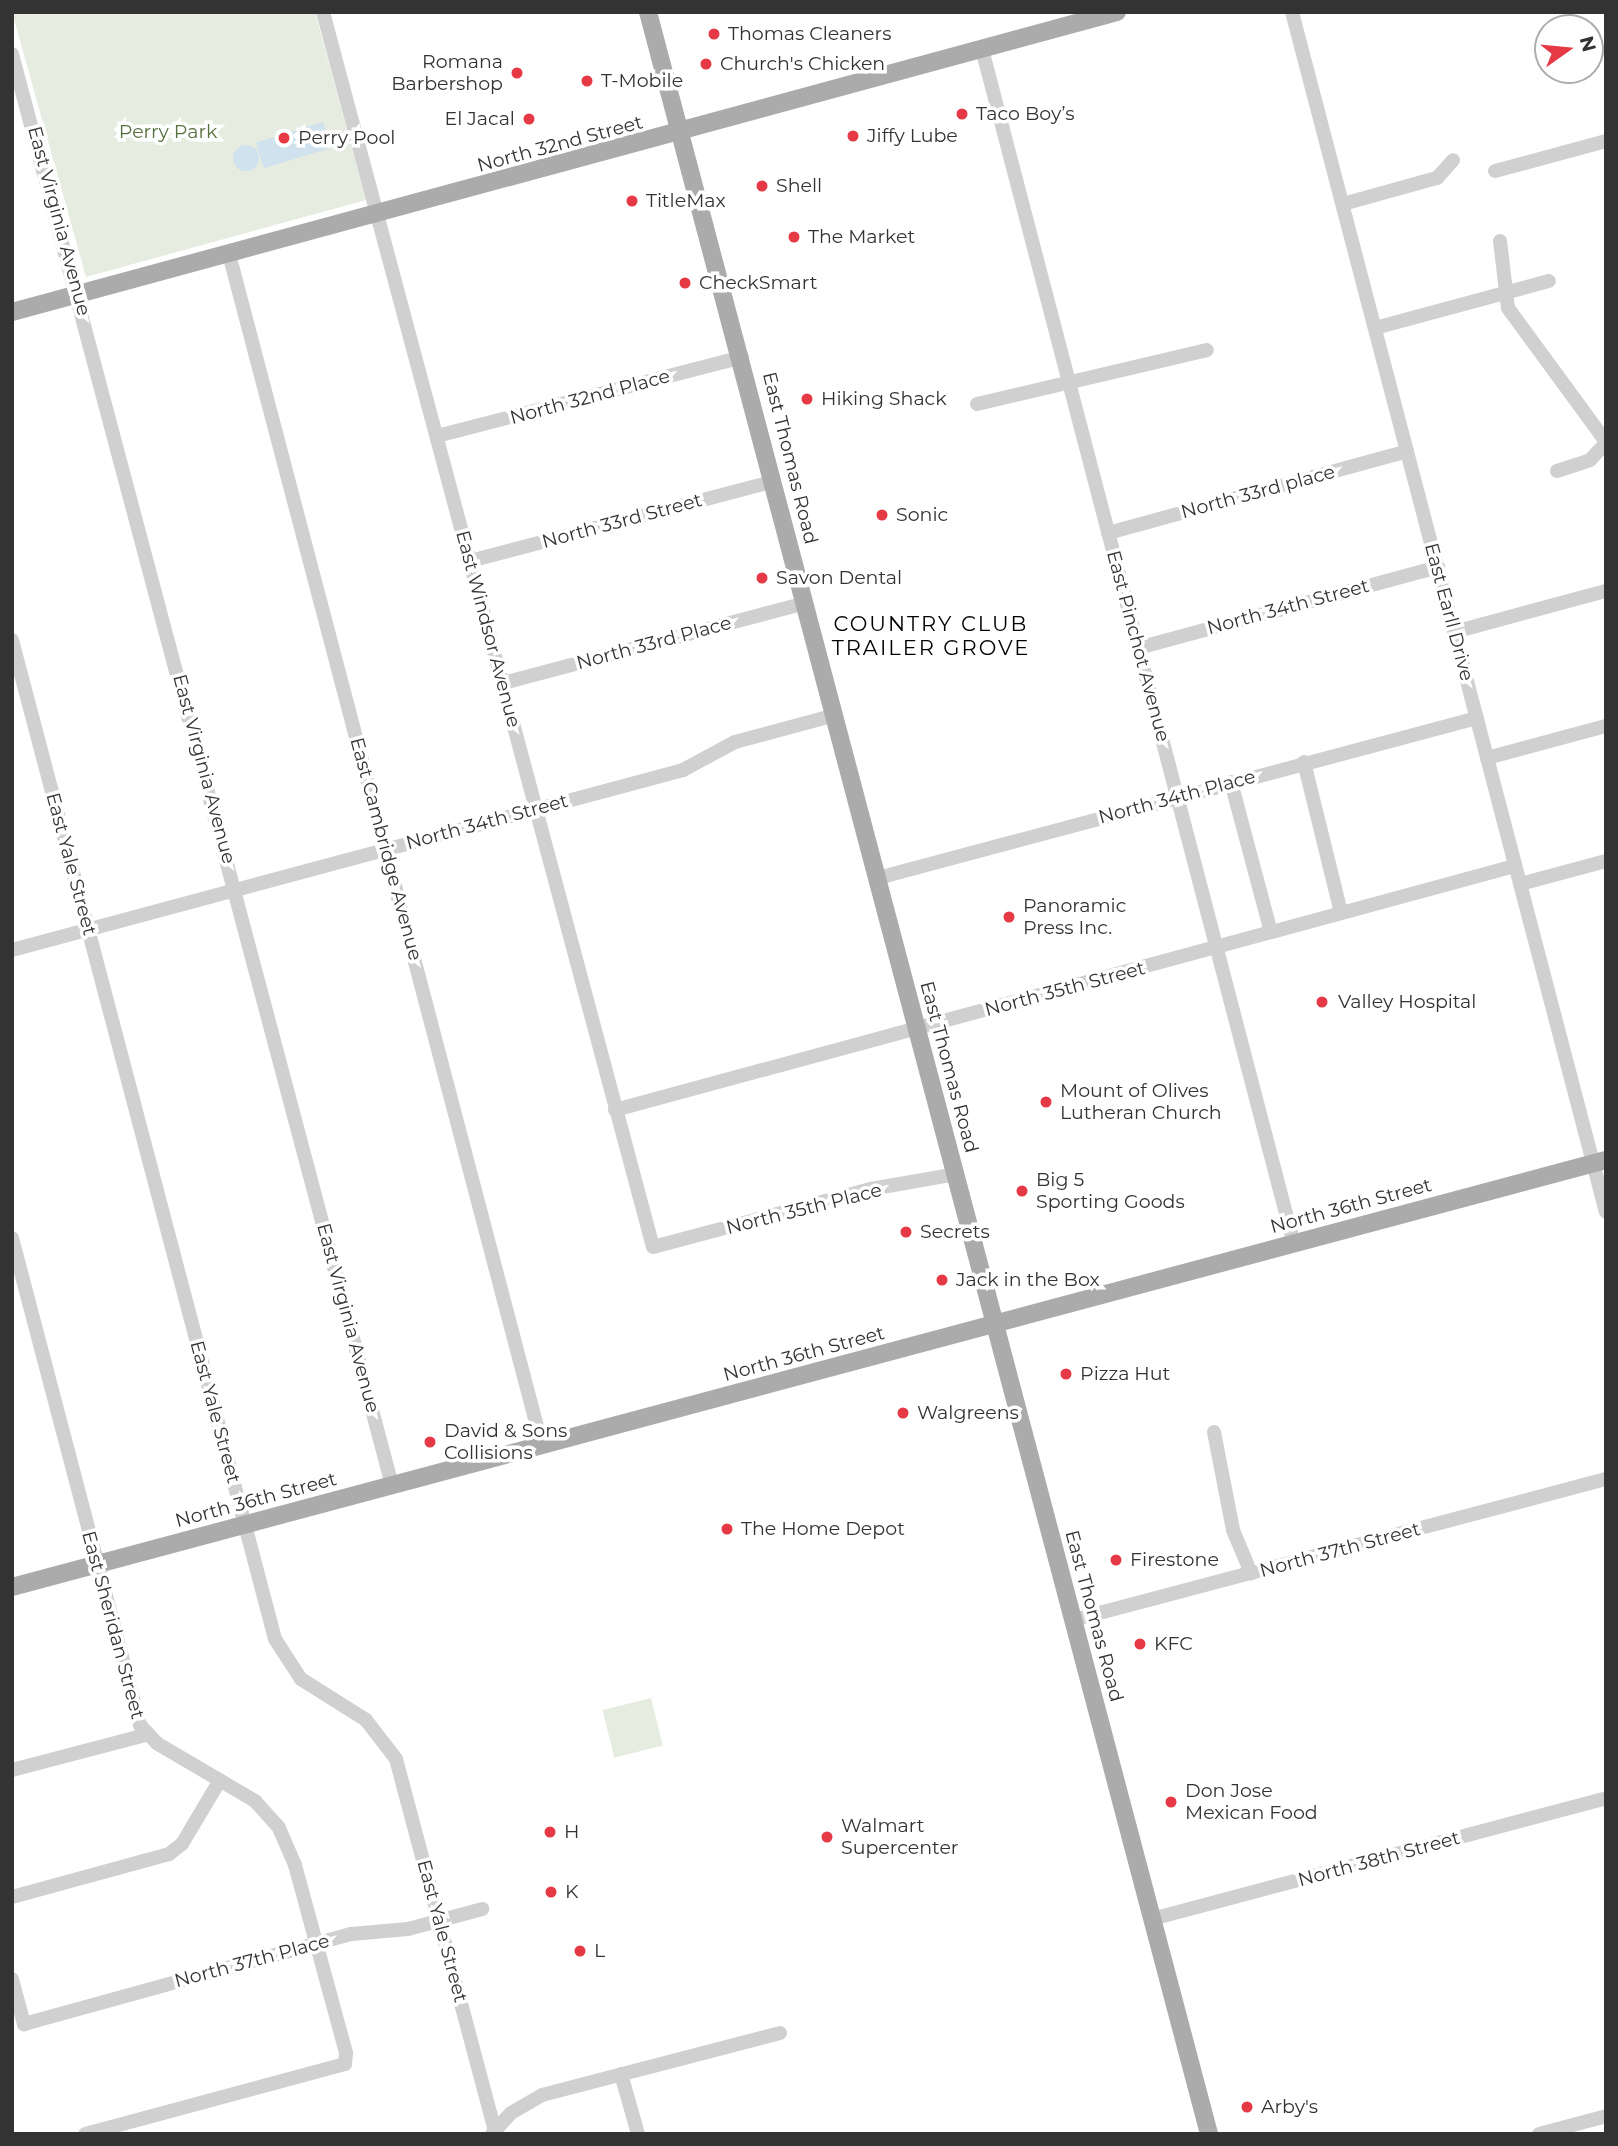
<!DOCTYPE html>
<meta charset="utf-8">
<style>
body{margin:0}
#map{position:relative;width:1618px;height:2146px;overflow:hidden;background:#fff;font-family:Montserrat,sans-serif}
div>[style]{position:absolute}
.green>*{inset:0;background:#e6ecdf;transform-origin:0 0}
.water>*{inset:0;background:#cfe2ee;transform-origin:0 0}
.round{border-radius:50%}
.minor>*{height:14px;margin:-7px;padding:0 7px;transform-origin:7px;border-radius:7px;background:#d0d0d0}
.major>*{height:18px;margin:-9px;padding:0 9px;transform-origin:9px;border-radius:9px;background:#ababab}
.dots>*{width:19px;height:19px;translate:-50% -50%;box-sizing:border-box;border:4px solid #fff;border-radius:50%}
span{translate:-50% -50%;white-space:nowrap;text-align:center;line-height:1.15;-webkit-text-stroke:7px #fff;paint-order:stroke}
.poi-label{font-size:19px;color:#333}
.left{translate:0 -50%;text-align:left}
.right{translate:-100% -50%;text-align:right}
.park-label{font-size:19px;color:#56703f}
.street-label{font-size:19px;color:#333}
.neighbourhood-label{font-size:21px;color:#000;letter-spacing:2px}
.frame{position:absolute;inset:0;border:14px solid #333;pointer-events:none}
.north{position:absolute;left:1534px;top:14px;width:70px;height:70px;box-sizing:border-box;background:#fff;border:2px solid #adadad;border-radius:50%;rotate:75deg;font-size:19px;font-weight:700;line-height:28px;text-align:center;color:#333}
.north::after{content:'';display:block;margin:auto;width:24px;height:32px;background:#e63946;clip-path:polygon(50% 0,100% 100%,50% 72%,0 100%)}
</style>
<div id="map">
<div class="green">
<i style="clip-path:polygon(12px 12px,315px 12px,366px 200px,86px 277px)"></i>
<i style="left:651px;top:1698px;width:49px;height:50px;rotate:76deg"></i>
</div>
<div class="water">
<i style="left:323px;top:122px;width:27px;height:70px;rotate:73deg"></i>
<i class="round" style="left:233px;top:145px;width:26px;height:26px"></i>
</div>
<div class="minor">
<i style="left:323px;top:12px;width:1278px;rotate:75.04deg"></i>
<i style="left:653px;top:1247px;width:226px;rotate:-14.9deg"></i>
<i style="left:871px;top:1189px;width:86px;rotate:-10deg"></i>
<i style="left:1292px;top:12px;width:1240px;rotate:75.34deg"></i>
<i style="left:982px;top:49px;width:1235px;rotate:75.37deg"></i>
<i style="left:12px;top:54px;width:1481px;rotate:75.13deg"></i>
<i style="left:1495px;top:171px;width:115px;rotate:-15.1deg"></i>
<i style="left:1343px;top:204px;width:98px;rotate:-15.5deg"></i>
<i style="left:1437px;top:178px;width:24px;rotate:-48deg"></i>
<i style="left:1500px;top:241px;width:67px;rotate:83.2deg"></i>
<i style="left:1508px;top:308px;width:166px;rotate:53.8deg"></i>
<i style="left:229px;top:254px;width:1231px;rotate:75.28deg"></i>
<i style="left:1375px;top:328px;width:180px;rotate:-15.1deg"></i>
<i style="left:977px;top:404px;width:236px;rotate:-13.2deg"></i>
<i style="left:437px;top:436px;width:315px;rotate:-14.5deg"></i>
<i style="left:1557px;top:471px;width:35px;rotate:-18deg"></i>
<i style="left:1590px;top:460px;width:23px;rotate:-47deg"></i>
<i style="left:1108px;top:533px;width:310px;rotate:-15.3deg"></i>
<i style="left:470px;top:561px;width:314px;rotate:-14.7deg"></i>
<i style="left:1454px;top:632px;width:157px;rotate:-15.1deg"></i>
<i style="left:12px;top:640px;width:1033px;rotate:75.25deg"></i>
<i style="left:275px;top:1639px;width:48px;rotate:57deg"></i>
<i style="left:301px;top:1679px;width:77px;rotate:32.2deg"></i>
<i style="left:366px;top:1720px;width:49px;rotate:52.4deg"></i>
<i style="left:396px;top:1759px;width:388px;rotate:75.1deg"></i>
<i style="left:1138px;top:648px;width:311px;rotate:-15.1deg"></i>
<i style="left:503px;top:683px;width:313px;rotate:-14.8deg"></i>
<i style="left:1487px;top:758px;width:123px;rotate:-15.1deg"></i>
<i style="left:1304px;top:762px;width:155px;rotate:76.2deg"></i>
<i style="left:1231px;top:782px;width:155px;rotate:75.1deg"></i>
<i style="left:878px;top:878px;width:620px;rotate:-14.96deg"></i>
<i style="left:1520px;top:884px;width:89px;rotate:-15deg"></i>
<i style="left:12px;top:950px;width:695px;rotate:-15.02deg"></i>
<i style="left:683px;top:770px;width:59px;rotate:-28.3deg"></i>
<i style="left:735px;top:742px;width:104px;rotate:-15.1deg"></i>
<i style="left:615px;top:1110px;width:932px;rotate:-15.17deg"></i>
<i style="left:12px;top:1238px;width:504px;rotate:75.27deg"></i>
<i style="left:140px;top:1725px;width:26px;rotate:47deg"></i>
<i style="left:158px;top:1744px;width:113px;rotate:30.4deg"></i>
<i style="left:255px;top:1801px;width:36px;rotate:48deg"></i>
<i style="left:279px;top:1828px;width:40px;rotate:66.6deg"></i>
<i style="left:295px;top:1865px;width:195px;rotate:74.8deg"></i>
<i style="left:346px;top:2053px;width:11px;rotate:95deg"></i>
<i style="left:345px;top:2064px;width:269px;rotate:164.9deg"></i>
<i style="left:1214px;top:1432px;width:100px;rotate:79deg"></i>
<i style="left:1233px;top:1530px;width:47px;rotate:67.3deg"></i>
<i style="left:1073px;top:1620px;width:551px;rotate:-14.82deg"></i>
<i style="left:12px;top:1770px;width:138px;rotate:-14.7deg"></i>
<i style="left:12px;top:1897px;width:163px;rotate:-15.3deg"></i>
<i style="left:169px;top:1854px;width:16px;rotate:-38deg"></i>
<i style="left:182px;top:1844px;width:74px;rotate:-59.3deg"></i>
<i style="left:1152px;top:1919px;width:470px;rotate:-14.9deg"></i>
<i style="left:12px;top:1979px;width:47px;rotate:75.1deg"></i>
<i style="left:24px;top:2024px;width:339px;rotate:-15.4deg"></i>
<i style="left:351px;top:1934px;width:57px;rotate:-5deg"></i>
<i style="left:408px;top:1929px;width:77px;rotate:-15.1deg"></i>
<i style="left:621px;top:2074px;width:62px;rotate:74.2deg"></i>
<i style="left:492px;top:2134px;width:28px;rotate:-48deg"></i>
<i style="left:511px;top:2113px;width:36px;rotate:-30deg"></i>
<i style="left:542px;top:2095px;width:246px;rotate:-14.6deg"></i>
<i style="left:1539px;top:2134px;width:69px;rotate:-15deg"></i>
</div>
<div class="major">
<i style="left:648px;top:12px;width:2195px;rotate:75.19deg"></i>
<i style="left:12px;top:312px;width:1145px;rotate:-15.19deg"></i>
<i style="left:12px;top:1587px;width:1650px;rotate:-15deg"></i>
</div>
<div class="dots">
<i style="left:714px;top:34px;background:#e63946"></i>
<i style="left:706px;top:64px;background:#e63946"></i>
<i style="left:517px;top:73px;background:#e63946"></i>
<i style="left:587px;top:81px;background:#e63946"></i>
<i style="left:962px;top:114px;background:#e63946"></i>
<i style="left:529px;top:119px;background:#e63946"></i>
<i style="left:853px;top:136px;background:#e63946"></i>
<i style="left:284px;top:138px;background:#e63946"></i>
<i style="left:762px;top:186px;background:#e63946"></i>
<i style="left:632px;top:201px;background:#e63946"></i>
<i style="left:794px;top:237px;background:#e63946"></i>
<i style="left:685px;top:283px;background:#e63946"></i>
<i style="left:807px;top:399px;background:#e63946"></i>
<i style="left:882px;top:515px;background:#e63946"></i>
<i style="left:762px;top:578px;background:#e63946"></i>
<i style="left:1009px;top:917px;background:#e63946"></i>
<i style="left:1322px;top:1002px;background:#e63946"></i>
<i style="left:1046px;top:1102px;background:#e63946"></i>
<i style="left:1022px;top:1191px;background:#e63946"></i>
<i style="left:906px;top:1232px;background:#e63946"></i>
<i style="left:942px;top:1280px;background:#e63946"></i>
<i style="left:1066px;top:1374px;background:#e63946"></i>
<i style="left:903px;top:1413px;background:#e63946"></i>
<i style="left:430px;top:1442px;background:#e63946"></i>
<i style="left:727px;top:1529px;background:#e63946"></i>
<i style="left:1116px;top:1560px;background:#e63946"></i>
<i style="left:1140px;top:1644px;background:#e63946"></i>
<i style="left:1171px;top:1802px;background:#e63946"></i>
<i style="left:550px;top:1832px;background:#e63946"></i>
<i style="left:827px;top:1837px;background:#e63946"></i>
<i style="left:551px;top:1892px;background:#e63946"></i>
<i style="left:580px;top:1951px;background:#e63946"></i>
<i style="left:1247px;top:2107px;background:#e63946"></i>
</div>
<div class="poi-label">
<span class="left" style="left:728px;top:34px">Thomas Cleaners</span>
<span class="right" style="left:503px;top:73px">Romana<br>Barbershop</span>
<span class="left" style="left:720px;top:64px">Church's Chicken</span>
<span class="left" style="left:601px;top:81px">T-Mobile</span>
<span class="left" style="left:976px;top:114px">Taco Boy’s</span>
<span class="right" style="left:515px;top:119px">El Jacal</span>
<span class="left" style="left:867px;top:136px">Jiffy Lube</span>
<span class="left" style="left:298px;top:138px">Perry Pool</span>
<span class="left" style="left:776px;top:186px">Shell</span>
<span class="left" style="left:646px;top:201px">TitleMax</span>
<span class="left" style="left:808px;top:237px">The Market</span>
<span class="left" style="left:699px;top:283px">CheckSmart</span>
<span class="left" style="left:821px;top:399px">Hiking Shack</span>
<span class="left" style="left:896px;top:515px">Sonic</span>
<span class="left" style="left:776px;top:578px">Savon Dental</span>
<span class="left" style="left:1023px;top:917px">Panoramic<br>Press Inc.</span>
<span class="left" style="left:1338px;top:1002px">Valley Hospital</span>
<span class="left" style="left:1060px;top:1102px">Mount of Olives<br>Lutheran Church</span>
<span class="left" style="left:1036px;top:1191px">Big 5<br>Sporting Goods</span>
<span class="left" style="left:920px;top:1232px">Secrets</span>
<span class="left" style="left:956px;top:1280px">Jack in the Box</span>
<span class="left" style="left:1080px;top:1374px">Pizza Hut</span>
<span class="left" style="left:917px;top:1413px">Walgreens</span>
<span class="left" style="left:444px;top:1442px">David &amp; Sons<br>Collisions</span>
<span class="left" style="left:741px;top:1529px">The Home Depot</span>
<span class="left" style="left:1130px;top:1560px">Firestone</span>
<span class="left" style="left:1154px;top:1644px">KFC</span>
<span class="left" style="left:1185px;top:1802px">Don Jose<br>Mexican Food</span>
<span class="left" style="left:841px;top:1837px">Walmart<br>Supercenter</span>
<span class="left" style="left:564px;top:1832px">H</span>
<span class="left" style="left:565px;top:1892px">K</span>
<span class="left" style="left:594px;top:1951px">L</span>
<span class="left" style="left:1261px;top:2107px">Arby's</span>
</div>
<div class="park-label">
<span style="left:168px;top:132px">Perry Park</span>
</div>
<div class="street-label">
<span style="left:560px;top:144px;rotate:-15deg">North 32nd Street</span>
<span style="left:59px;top:221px;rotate:75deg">East Virginia Avenue</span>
<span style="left:590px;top:397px;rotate:-15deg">North 32nd Place</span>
<span style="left:790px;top:458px;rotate:76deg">East Thomas Road</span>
<span style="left:1258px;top:492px;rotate:-15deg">North 33rd place</span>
<span style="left:622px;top:521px;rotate:-15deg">North 33rd Street</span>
<span style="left:1288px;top:607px;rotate:-15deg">North 34th Street</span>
<span style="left:1449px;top:612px;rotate:75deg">East Earll Drive</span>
<span style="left:488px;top:629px;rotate:75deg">East Windsor Avenue</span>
<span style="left:654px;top:643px;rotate:-15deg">North 33rd Place</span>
<span style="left:1138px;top:646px;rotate:75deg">East Pinchot Avenue</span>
<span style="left:204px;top:769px;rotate:75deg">East Virginia Avenue</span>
<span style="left:1177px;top:797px;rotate:-15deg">North 34th Place</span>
<span style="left:487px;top:822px;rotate:-15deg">North 34th Street</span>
<span style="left:386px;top:849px;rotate:75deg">East Cambridge Avenue</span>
<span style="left:71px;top:864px;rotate:75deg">East Yale Street</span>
<span style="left:1065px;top:989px;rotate:-15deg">North 35th Street</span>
<span style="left:949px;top:1067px;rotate:75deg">East Thomas Road</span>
<span style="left:1351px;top:1206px;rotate:-15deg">North 36th Street</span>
<span style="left:804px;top:1209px;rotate:-14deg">North 35th Place</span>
<span style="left:348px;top:1318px;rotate:75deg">East Virginia Avenue</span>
<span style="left:804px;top:1354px;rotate:-15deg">North 36th Street</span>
<span style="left:215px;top:1412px;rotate:75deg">East Yale Street</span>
<span style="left:256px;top:1500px;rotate:-15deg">North 36th Street</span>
<span style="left:1340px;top:1550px;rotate:-15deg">North 37th Street</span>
<span style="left:1094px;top:1616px;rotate:75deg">East Thomas Road</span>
<span style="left:113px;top:1625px;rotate:75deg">East Sheridan Street</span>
<span style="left:1379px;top:1859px;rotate:-15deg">North 38th Street</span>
<span style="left:442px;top:1931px;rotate:75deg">East Yale Street</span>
<span style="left:252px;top:1961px;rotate:-15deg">North 37th Place</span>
</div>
<div class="neighbourhood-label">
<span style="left:931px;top:636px">COUNTRY CLUB<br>TRAILER GROVE</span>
</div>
<div class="frame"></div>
<div class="north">N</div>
</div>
